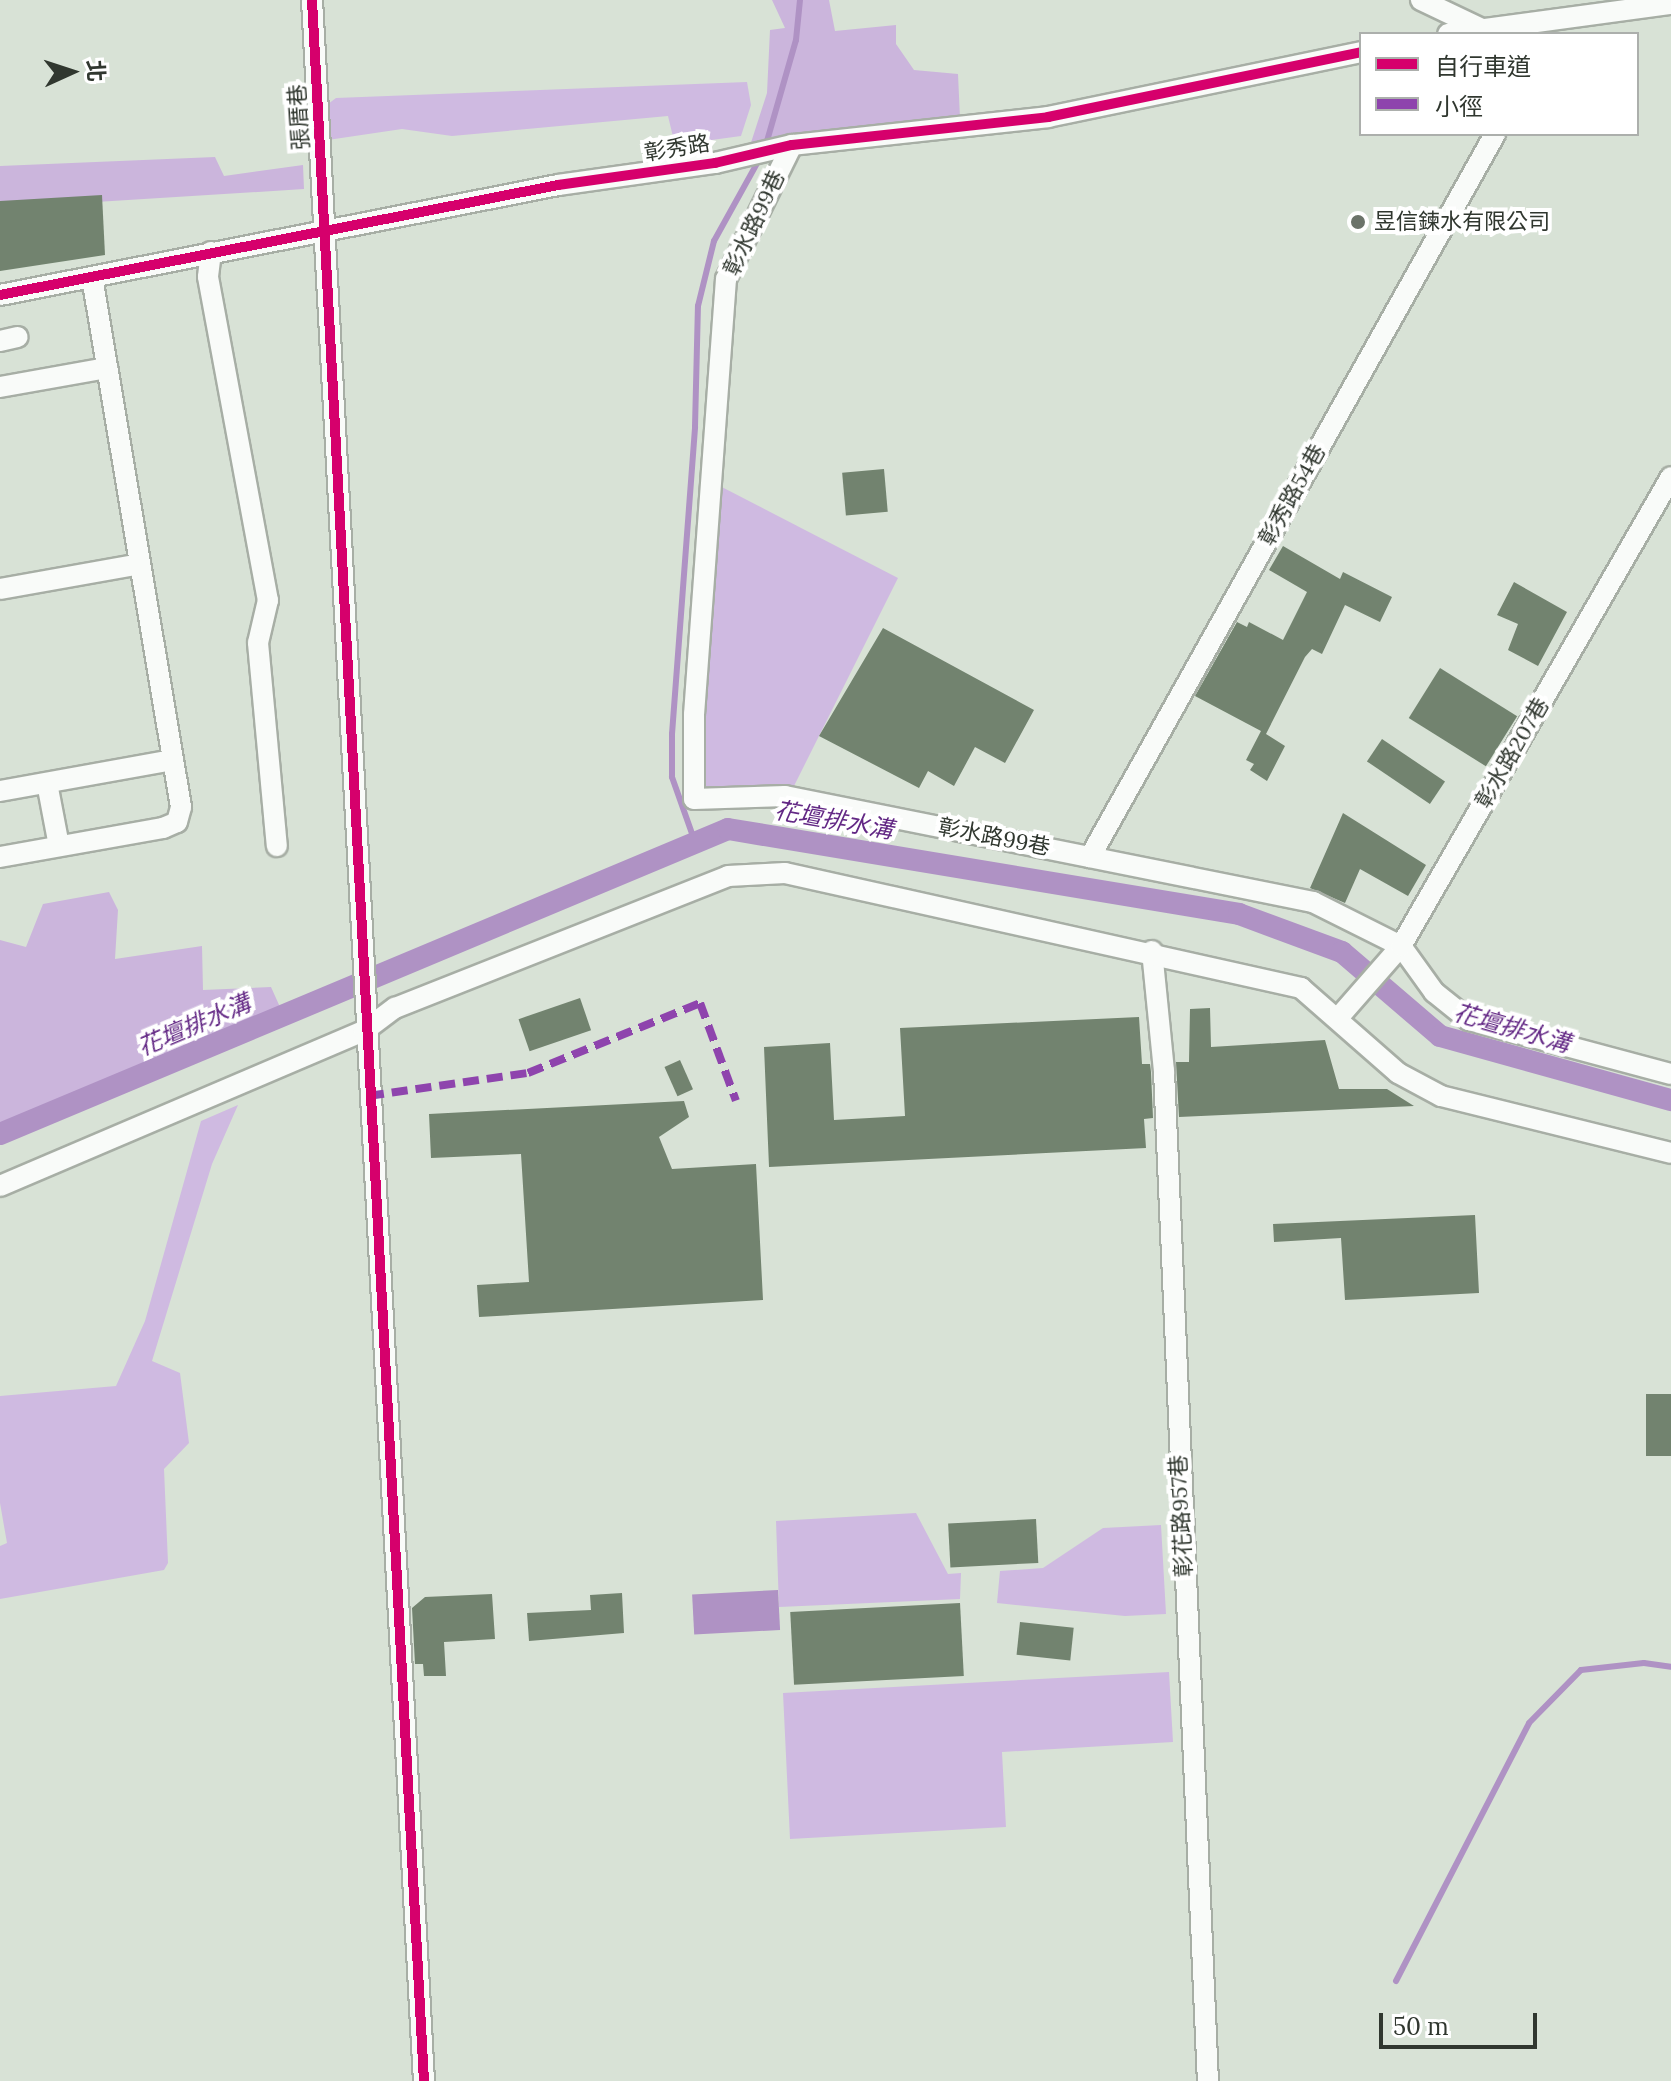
<!DOCTYPE html>
<meta charset="utf-8">
<style>
body{margin:0}
#map{position:relative;width:1671px;height:2081px;overflow:hidden;background:#d8e2d6;font-family:Lora,"Noto Sans TC",serif}
div>[style]{position:absolute}
.green>*{inset:0;background:#cfbae1}
.forest>*{inset:0;background:#cbb5dc}
.water>*{inset:0;background:#af92c4;transform-origin:0 0}
.stream>*{height:6px;margin:-3px;padding:0 3px;transform-origin:3px;border-radius:3px;background:#af92c4}
.canal>*{height:22px;margin:-11px;padding:0 11px;transform-origin:11px;border-radius:11px;background:#af92c4}
.building>*{inset:0;background:#72836f;transform-origin:0 0}
.roads{filter:drop-shadow(2px 0 #a7aea5) drop-shadow(-2px 0 #a7aea5) drop-shadow(0 2px #a7aea5) drop-shadow(0 -2px #a7aea5)}
.minor>*{height:20px;margin:-10px;padding:0 10px;transform-origin:10px;border-radius:10px;background:#f9fbf9}
.quiet>*{height:8px;margin-top:-4px;transform-origin:0;background:repeating-linear-gradient(90deg,#8e44ad 0 16px,transparent 0 24px)}
.cycleway>*{height:10px;margin:-5px;padding:0 5px;transform-origin:5px;border-radius:5px;background:#d6006c}
.dots>*{width:22px;height:22px;translate:-50% -50%;box-sizing:border-box;border:4px solid #fff;border-radius:50%}
span{translate:-50% -50%;white-space:nowrap;text-align:center;line-height:1.15;-webkit-text-stroke:8px #fff;paint-order:stroke}
.street-label{font-size:22px;color:#30372f}
.poi-label{font-size:22px;color:#30372f}
.left{translate:0 -50%;text-align:left}
.water-label{font-size:24px;color:#632885;font-style:italic}
.legend{position:absolute;left:1359px;top:32px;width:280px;height:104px;box-sizing:border-box;background:#fff;border:2px solid #acafac;margin:0;padding:10px 14px;list-style:none;font-size:24px;color:#30372f}
.legend li{display:flex;align-items:center;gap:16px;height:40px}
.legend b{width:40px;border:2px solid #acafac}
.north{position:absolute;left:32px;top:32px;width:80px;height:80px;-webkit-text-stroke:6px #fff;paint-order:stroke;rotate:87deg;font-size:22px;font-weight:700;line-height:32px;text-align:center;color:#30372f}
.north::after{content:'';display:block;margin:auto;width:28px;height:36px;background:#30372f;clip-path:polygon(50% 0,100% 100%,50% 72%,0 100%)}
.scale{position:absolute;left:1379px;top:2013px;width:158px;height:36px;box-sizing:border-box;border:4px solid #30372f;border-top:0;padding-left:10px;font-size:24px;line-height:28px;white-space:nowrap;color:#30372f;-webkit-text-stroke:6px #fff;paint-order:stroke}
</style>
<div id="map">
<div class="green">
<i style="clip-path:polygon(747px 82px,751px 105px,741px 136px,675px 145px,668px 116px,452px 136px,402px 129px,321px 141px,320px 110px,336px 98px)"></i>
<i style="clip-path:polygon(714px 483px,898px 578px,787px 800px,711px 794px,698px 777px)"></i>
<i style="clip-path:polygon(238px 1105px,212px 1164px,152px 1361px,180px 1373px,189px 1443px,164px 1469px,168px 1563px,164px 1570px,0 1599px,0 1546px,7px 1543px,0 1503px,0 1396px,116px 1386px,145px 1321px,201px 1121px)"></i>
<i style="clip-path:polygon(916px 1513px,948px 1574px,961px 1573px,960px 1599px,779px 1607px,776px 1521px)"></i>
<i style="clip-path:polygon(1161px 1525px,1166px 1614px,1125px 1616px,997px 1603px,1000px 1571px,1043px 1568px,1103px 1528px)"></i>
<i style="clip-path:polygon(1169px 1672px,1173px 1742px,1002px 1752px,1006px 1827px,790px 1839px,783px 1693px)"></i>
</div>
<div class="forest">
<i style="clip-path:polygon(772px 0,829px 0,835px 31px,896px 25px,896px 44px,914px 70px,958px 74px,960px 118px,747px 155px,767px 93px,770px 30px,785px 28px)"></i>
<i style="clip-path:polygon(215px 157px,224px 176px,303px 165px,304px 189px,0 208px,0 166px)"></i>
<i style="clip-path:polygon(109px 892px,118px 910px,115px 959px,202px 946px,203px 990px,271px 987px,284px 1016px,0 1144px,0 940px,26px 947px,43px 904px)"></i>
</div>
<div class="water">
<i style="left:778px;top:1590px;width:40px;height:86px;rotate:87deg"></i>
</div>
<div class="stream">
<i style="left:765px;top:148px;width:112px;rotate:-74deg"></i>
<i style="left:796px;top:40px;width:40px;rotate:-84.3deg"></i>
<i style="left:695px;top:842px;width:69px;rotate:-109.5deg"></i>
<i style="left:672px;top:777px;width:43px;rotate:-90deg"></i>
<i style="left:672px;top:734px;width:308px;rotate:-85.7deg"></i>
<i style="left:695px;top:427px;width:121px;rotate:-88.6deg"></i>
<i style="left:698px;top:306px;width:67px;rotate:-76.2deg"></i>
<i style="left:714px;top:241px;width:95px;rotate:-61deg"></i>
<i style="left:1396px;top:1981px;width:290px;rotate:-62.7deg"></i>
<i style="left:1529px;top:1723px;width:74px;rotate:-45.5deg"></i>
<i style="left:1581px;top:1670px;width:63px;rotate:-6.3deg"></i>
<i style="left:1644px;top:1663px;width:27px;rotate:8deg"></i>
</div>
<div class="canal">
<i style="left:0;top:1134px;width:789px;rotate:-22.73deg"></i>
<i style="left:728px;top:829px;width:518px;rotate:9.44deg"></i>
<i style="left:1239px;top:914px;width:110px;rotate:20.3deg"></i>
<i style="left:1342px;top:952px;width:129px;rotate:40.6deg"></i>
<i style="left:1440px;top:1036px;width:240px;rotate:15.5deg"></i>
</div>
<div class="building">
<i style="clip-path:polygon(102px 195px,105px 255px,0 271px,0 201px)"></i>
<i style="left:884px;top:469px;width:43px;height:42px;rotate:85deg"></i>
<i style="clip-path:polygon(1283px 546px,1340px 579px,1343px 572px,1392px 597px,1380px 622px,1345px 605px,1322px 654px,1312px 649px,1305px 657px,1266px 734px,1285px 746px,1267px 781px,1250px 770px,1254px 764px,1246px 760px,1261px 731px,1195px 696px,1237px 622px,1247px 627px,1249px 622px,1283px 640px,1307px 592px,1269px 570px)"></i>
<i style="clip-path:polygon(1514px 582px,1567px 612px,1538px 666px,1508px 650px,1518px 624px,1497px 615px)"></i>
<i style="clip-path:polygon(883px 628px,1034px 710px,1005px 763px,975px 747px,954px 786px,928px 771px,919px 788px,819px 736px)"></i>
<i style="left:1440px;top:668px;width:91px;height:59px;rotate:32deg"></i>
<i style="left:1382px;top:739px;width:76px;height:27px;rotate:34deg"></i>
<i style="clip-path:polygon(1343px 813px,1426px 865px,1408px 896px,1360px 869px,1345px 903px,1310px 888px)"></i>
<i style="left:580px;top:998px;width:34px;height:65px;rotate:71deg"></i>
<i style="clip-path:polygon(1210px 1008px,1211px 1047px,1325px 1040px,1339px 1089px,1387px 1089px,1414px 1106px,1179px 1117px,1176px 1062px,1189px 1062px,1190px 1009px)"></i>
<i style="clip-path:polygon(1139px 1017px,1142px 1064px,1150px 1064px,1151px 1072px,1153px 1118px,1144px 1119px,1146px 1148px,769px 1167px,764px 1047px,830px 1043px,834px 1120px,905px 1116px,900px 1028px)"></i>
<i style="left:680px;top:1060px;width:32px;height:17px;rotate:66deg"></i>
<i style="clip-path:polygon(684px 1101px,689px 1117px,659px 1137px,672px 1169px,756px 1164px,763px 1300px,479px 1317px,477px 1285px,529px 1282px,521px 1154px,431px 1158px,429px 1114px)"></i>
<i style="clip-path:polygon(1475px 1215px,1479px 1293px,1345px 1300px,1341px 1238px,1274px 1242px,1273px 1224px)"></i>
<i style="left:1671px;top:1394px;width:62px;height:25px;rotate:90deg"></i>
<i style="left:1036px;top:1519px;width:44px;height:88px;rotate:87deg"></i>
<i style="clip-path:polygon(622px 1593px,624px 1633px,529px 1641px,527px 1613px,591px 1610px,590px 1595px)"></i>
<i style="clip-path:polygon(492px 1594px,495px 1639px,444px 1642px,446px 1676px,424px 1676px,423px 1664px,415px 1664px,412px 1608px,425px 1597px)"></i>
<i style="left:960px;top:1603px;width:73px;height:170px;rotate:87deg"></i>
<i style="left:1020px;top:1622px;width:54px;height:33px;rotate:6deg"></i>
</div>
<div class="roads">
<div class="minor">
<i style="left:312px;top:0;width:2084px;rotate:86.92deg"></i>
<i style="left:1421px;top:0;width:68px;rotate:25.4deg"></i>
<i style="left:1448px;top:34px;width:225px;rotate:-7.7deg"></i>
<i style="left:792px;top:145px;width:149px;rotate:116.2deg"></i>
<i style="left:726px;top:279px;width:436px;rotate:94.2deg"></i>
<i style="left:694px;top:714px;width:85px;rotate:90deg"></i>
<i style="left:694px;top:799px;width:91px;rotate:-1.9deg"></i>
<i style="left:785px;top:796px;width:539px;rotate:11.35deg"></i>
<i style="left:1313px;top:902px;width:98px;rotate:26.6deg"></i>
<i style="left:1401px;top:946px;width:57px;rotate:54.3deg"></i>
<i style="left:1434px;top:992px;width:45px;rotate:38.7deg"></i>
<i style="left:1469px;top:1020px;width:209px;rotate:15deg"></i>
<i style="left:211px;top:252px;width:25px;rotate:97deg"></i>
<i style="left:208px;top:277px;width:329px;rotate:79.5deg"></i>
<i style="left:268px;top:600px;width:44px;rotate:103.1deg"></i>
<i style="left:258px;top:643px;width:204px;rotate:84.7deg"></i>
<i style="left:0;top:295px;width:569px;rotate:-11.15deg"></i>
<i style="left:558px;top:185px;width:159px;rotate:-8deg"></i>
<i style="left:715px;top:163px;width:79px;rotate:-13.2deg"></i>
<i style="left:792px;top:145px;width:258px;rotate:-6.2deg"></i>
<i style="left:1048px;top:117px;width:320px;rotate:-11.7deg"></i>
<i style="left:0;top:341px;width:18px;rotate:-13deg"></i>
<i style="left:0;top:387px;width:109px;rotate:-10.1deg"></i>
<i style="left:0;top:589px;width:142px;rotate:-10.1deg"></i>
<i style="left:47px;top:783px;width:64px;rotate:79.2deg"></i>
<i style="left:0;top:791px;width:176px;rotate:-10.2deg"></i>
<i style="left:0;top:857px;width:166px;rotate:-10.1deg"></i>
<i style="left:163px;top:828px;width:15px;rotate:-23deg"></i>
<i style="left:177px;top:822px;width:16px;rotate:-75deg"></i>
<i style="left:181px;top:807px;width:537px;rotate:-99.53deg"></i>
<i style="left:1090px;top:857px;width:829px;rotate:-60.74deg"></i>
<i style="left:1152px;top:951px;width:121px;rotate:84.3deg"></i>
<i style="left:1164px;top:1071px;width:1011px;rotate:87.51deg"></i>
<i style="left:1338px;top:1018px;width:96px;rotate:-48.8deg"></i>
<i style="left:1401px;top:946px;width:541px;rotate:-60.07deg"></i>
<i style="left:0;top:1186px;width:396px;rotate:-23.1deg"></i>
<i style="left:364px;top:1031px;width:39px;rotate:-37deg"></i>
<i style="left:395px;top:1008px;width:358px;rotate:-21.6deg"></i>
<i style="left:728px;top:876px;width:57px;rotate:-3deg"></i>
<i style="left:785px;top:873px;width:529px;rotate:12.56deg"></i>
<i style="left:1301px;top:988px;width:129px;rotate:41.2deg"></i>
<i style="left:1398px;top:1073px;width:49px;rotate:28.1deg"></i>
<i style="left:1441px;top:1096px;width:237px;rotate:13.9deg"></i>
</div>
</div>
<div class="quiet">
<i style="left:368px;top:1096px;width:162px;rotate:-8.2deg"></i>
<i style="left:528px;top:1073px;width:186px;rotate:-22.1deg"></i>
<i style="left:700px;top:1003px;width:104px;rotate:69.8deg"></i>
</div>
<div class="cycleway">
<i style="left:312px;top:0;width:2084px;rotate:86.92deg"></i>
<i style="left:0;top:295px;width:569px;rotate:-11.15deg"></i>
<i style="left:558px;top:185px;width:159px;rotate:-8deg"></i>
<i style="left:715px;top:163px;width:79px;rotate:-13.2deg"></i>
<i style="left:792px;top:145px;width:258px;rotate:-6.2deg"></i>
<i style="left:1048px;top:117px;width:320px;rotate:-11.7deg"></i>
</div>
<div class="dots">
<i style="left:1358px;top:222px;background:#6b7369"></i>
</div>
<div class="street-label">
<span style="left:299px;top:117px;rotate:-94deg">張厝巷</span>
<span style="left:677px;top:148px;rotate:-9deg">彰秀路</span>
<span style="left:754px;top:223px;rotate:-65deg">彰水路99巷</span>
<span style="left:1292px;top:495px;rotate:-61deg">彰秀路54巷</span>
<span style="left:1512px;top:753px;rotate:-60deg">彰水路207巷</span>
<span style="left:994px;top:837px;rotate:11deg">彰水路99巷</span>
<span style="left:1181px;top:1516px;rotate:-93deg">彰花路957巷</span>
</div>
<div class="poi-label">
<span class="left" style="left:1374px;top:222px">昱信鍊水有限公司</span>
</div>
<div class="water-label">
<span style="left:834px;top:820px;rotate:10deg">花壇排水溝</span>
<span style="left:194px;top:1025px;rotate:-23deg">花壇排水溝</span>
<span style="left:1512px;top:1028px;rotate:16deg">花壇排水溝</span>
</div>
<ul class="legend">
<li><b style="height:10px;background:#d6006c"></b>自行車道</li>
<li><b style="height:10px;background:#8e44ad"></b>小徑</li>
</ul>
<div class="north">北</div>
<div class="scale">50 m</div>
</div>
